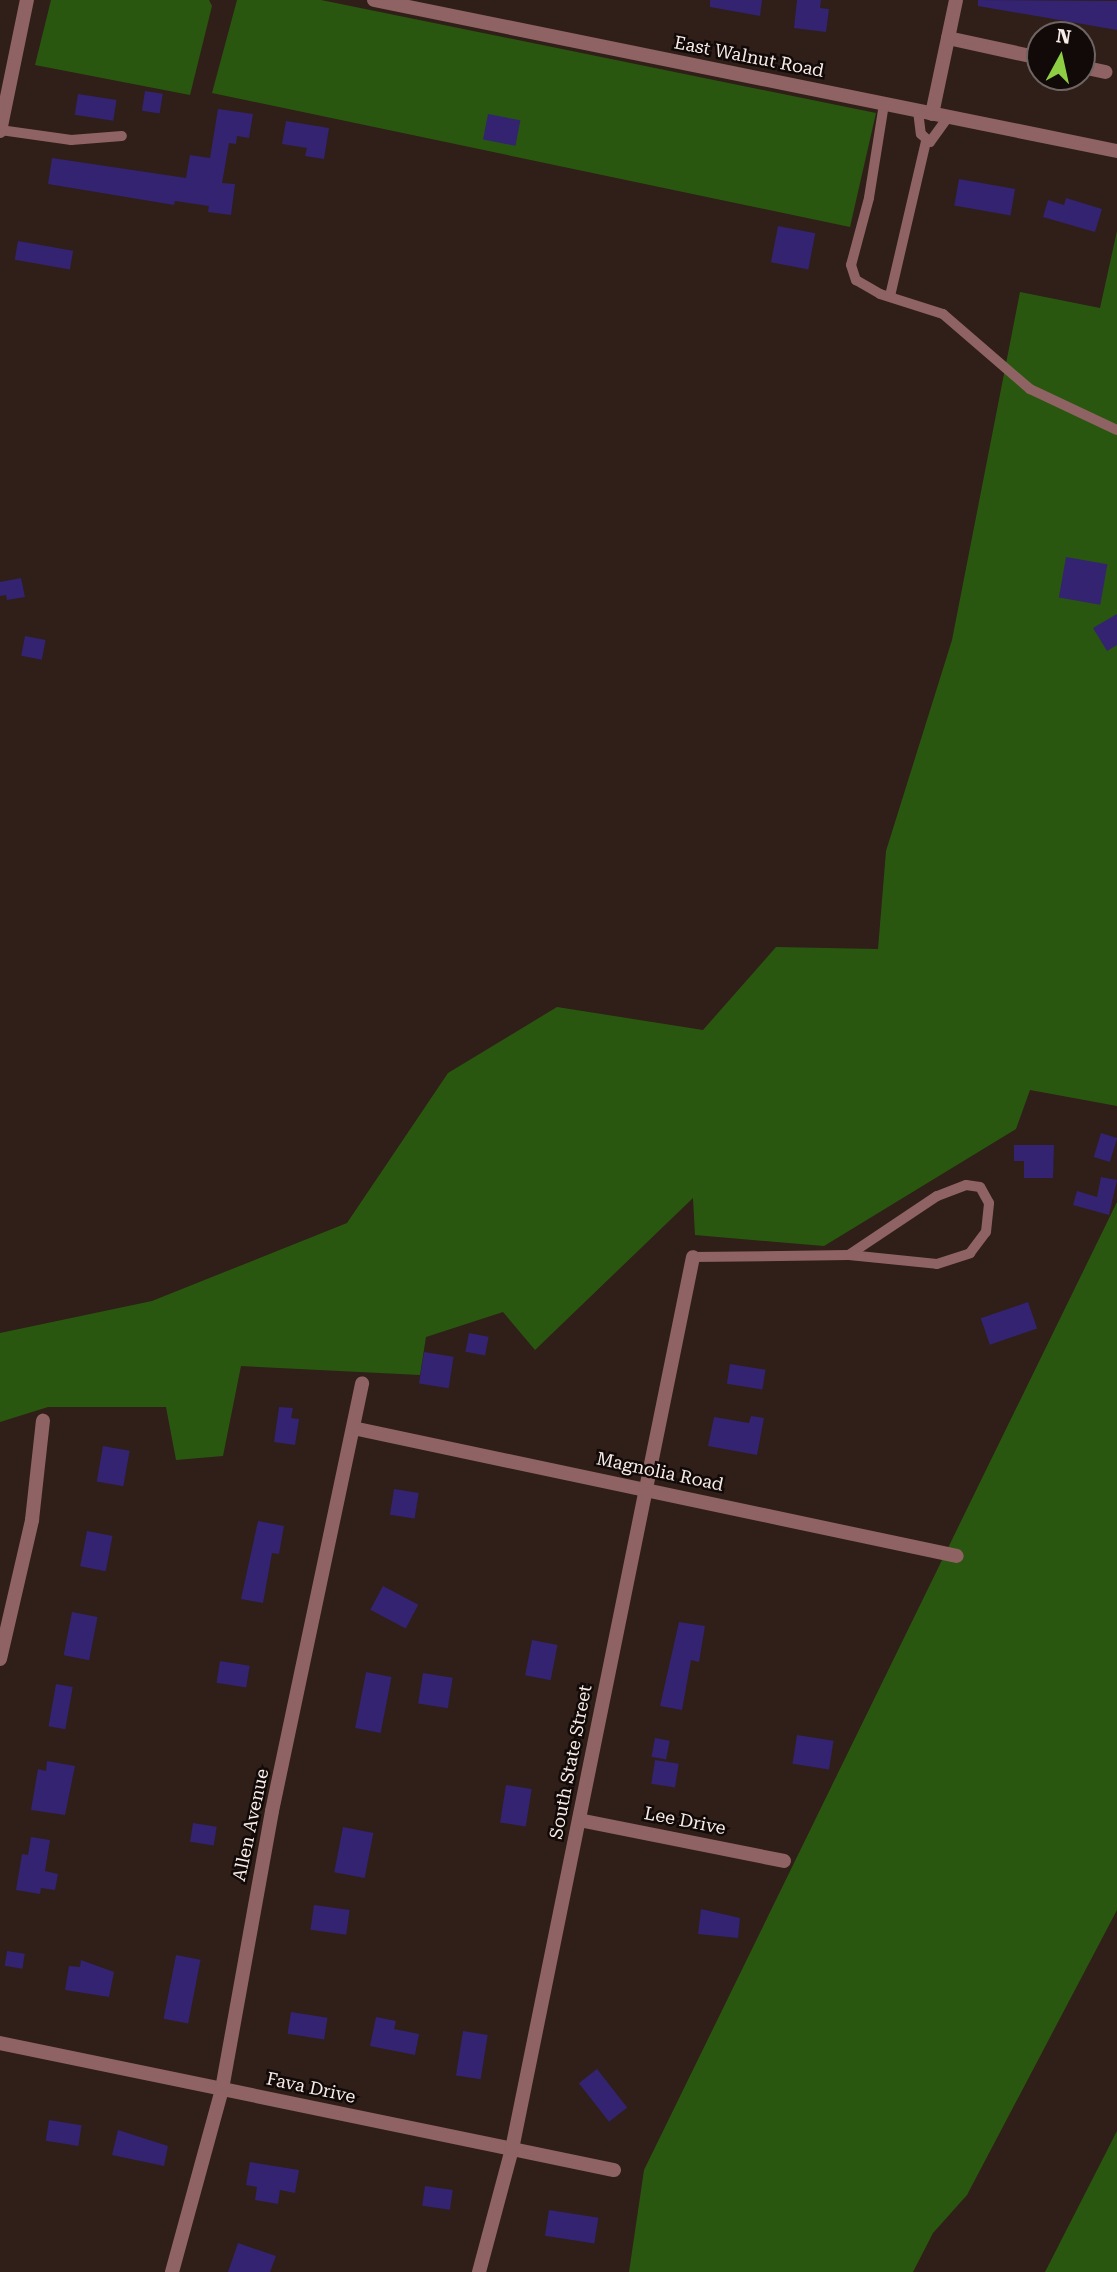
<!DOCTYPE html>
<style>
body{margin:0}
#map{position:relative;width:1117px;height:2272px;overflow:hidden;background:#2f1f18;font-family:"Roboto Serif",serif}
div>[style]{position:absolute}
.green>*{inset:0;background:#2a570f}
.building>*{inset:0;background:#332370;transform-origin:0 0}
.service>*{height:10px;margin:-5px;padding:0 5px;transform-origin:5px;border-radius:5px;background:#8f6363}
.minor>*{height:14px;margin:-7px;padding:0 7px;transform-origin:7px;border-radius:7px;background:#8f6363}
span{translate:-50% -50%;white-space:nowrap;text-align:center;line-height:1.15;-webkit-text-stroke:5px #120a08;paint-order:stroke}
.street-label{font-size:18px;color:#f8ece8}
.north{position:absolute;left:1026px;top:21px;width:70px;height:70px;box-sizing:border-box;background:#120a08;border:2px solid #6e6462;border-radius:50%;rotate:8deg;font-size:19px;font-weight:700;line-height:28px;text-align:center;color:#f8ece8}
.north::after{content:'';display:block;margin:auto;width:24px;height:32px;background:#8dce45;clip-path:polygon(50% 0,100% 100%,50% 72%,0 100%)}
</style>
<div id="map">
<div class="green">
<i style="clip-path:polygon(51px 0,209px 0,212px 6px,190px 95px,35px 65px)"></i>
<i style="clip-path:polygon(237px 0,321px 0,876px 113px,850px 227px,212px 93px)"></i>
<i style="clip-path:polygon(1117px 231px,1117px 1106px,1030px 1090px,1016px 1129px,824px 1246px,695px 1235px,693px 1198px,535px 1350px,503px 1312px,426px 1337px,420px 1375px,241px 1366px,223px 1456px,176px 1460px,166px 1407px,48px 1407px,0 1422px,0 1333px,152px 1301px,347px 1223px,448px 1073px,557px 1007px,703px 1030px,776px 947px,878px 949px,886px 851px,952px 640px,1020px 292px,1100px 308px)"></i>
<i style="clip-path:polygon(1117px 1202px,1117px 1910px,967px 2195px,933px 2233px,913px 2272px,629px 2272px,644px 2170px)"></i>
<i style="clip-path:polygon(1117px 2131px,1117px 2272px,1045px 2272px)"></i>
</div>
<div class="building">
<i style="clip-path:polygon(710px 0,762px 0,760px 16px,710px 7px)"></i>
<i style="clip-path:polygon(797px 0,821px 0,820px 8px,829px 9px,826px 32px,794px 28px)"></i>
<i style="clip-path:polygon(978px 0,1117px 1px,1117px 30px,978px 6px)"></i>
<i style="left:145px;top:91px;width:18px;height:20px;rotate:9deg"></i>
<i style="left:78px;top:94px;width:39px;height:21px;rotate:9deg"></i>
<i style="clip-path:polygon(218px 109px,253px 114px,249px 138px,237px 136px,236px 144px,229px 143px,222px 183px,235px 184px,231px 215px,208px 212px,209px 206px,175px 201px,174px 205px,48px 184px,52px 158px,186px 178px,190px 155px,210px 158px)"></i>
<i style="left:488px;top:114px;width:33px;height:26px;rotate:11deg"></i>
<i style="clip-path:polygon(286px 121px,329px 128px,324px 159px,305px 156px,307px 148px,282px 144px)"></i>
<i style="left:959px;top:179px;width:57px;height:27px;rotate:10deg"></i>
<i style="clip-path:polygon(1066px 198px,1102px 209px,1095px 232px,1043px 217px,1048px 200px,1064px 205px)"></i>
<i style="left:778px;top:226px;width:38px;height:37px;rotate:11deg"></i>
<i style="left:18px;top:241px;width:56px;height:19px;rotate:10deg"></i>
<i style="left:1066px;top:557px;width:42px;height:41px;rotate:10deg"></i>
<i style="clip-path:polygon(21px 578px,25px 597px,7px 600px,6px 595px,0 596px,0 582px)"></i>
<i style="clip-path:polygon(1117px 614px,1117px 645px,1107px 651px,1093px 628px)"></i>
<i style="left:25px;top:636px;width:21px;height:20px;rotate:11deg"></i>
<i style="left:1101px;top:1133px;width:17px;height:25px;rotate:17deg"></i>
<i style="clip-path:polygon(1014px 1145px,1054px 1145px,1053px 1178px,1024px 1178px,1024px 1161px,1014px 1161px)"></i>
<i style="clip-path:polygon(1101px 1177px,1117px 1180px,1109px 1215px,1073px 1205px,1077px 1191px,1097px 1197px)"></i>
<i style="left:1028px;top:1302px;width:28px;height:50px;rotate:71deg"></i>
<i style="left:469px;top:1333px;width:20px;height:19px;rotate:11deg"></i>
<i style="left:424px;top:1352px;width:30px;height:32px;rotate:9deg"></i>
<i style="left:730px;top:1364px;width:36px;height:20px;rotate:9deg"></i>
<i style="clip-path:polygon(279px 1407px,293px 1408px,291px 1418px,299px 1419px,295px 1445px,274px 1442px)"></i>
<i style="clip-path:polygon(751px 1416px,764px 1418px,757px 1455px,708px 1446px,714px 1417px,749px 1423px)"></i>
<i style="left:103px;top:1446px;width:27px;height:36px;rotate:10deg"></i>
<i style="left:394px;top:1489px;width:25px;height:26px;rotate:9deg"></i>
<i style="clip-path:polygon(258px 1521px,284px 1526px,279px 1554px,272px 1553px,263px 1603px,241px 1599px)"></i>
<i style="left:87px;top:1531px;width:26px;height:36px;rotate:11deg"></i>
<i style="left:383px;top:1586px;width:40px;height:27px;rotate:28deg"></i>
<i style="left:72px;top:1612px;width:26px;height:44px;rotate:11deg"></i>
<i style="clip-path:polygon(679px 1622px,705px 1626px,699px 1662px,691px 1660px,682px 1710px,660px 1706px)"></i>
<i style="left:532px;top:1640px;width:26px;height:36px;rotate:11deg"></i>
<i style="left:220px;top:1661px;width:30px;height:22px;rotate:9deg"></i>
<i style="left:366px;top:1672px;width:26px;height:57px;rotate:11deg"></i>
<i style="left:423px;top:1673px;width:30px;height:31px;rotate:9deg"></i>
<i style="left:56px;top:1684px;width:17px;height:43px;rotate:10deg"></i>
<i style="left:797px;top:1735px;width:37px;height:29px;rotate:9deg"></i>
<i style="left:655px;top:1738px;width:15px;height:19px;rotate:11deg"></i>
<i style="left:655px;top:1760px;width:24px;height:24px;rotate:9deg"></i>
<i style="clip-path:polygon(47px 1761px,75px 1766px,65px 1815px,31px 1810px,38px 1769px,46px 1771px)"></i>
<i style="left:506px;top:1785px;width:26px;height:38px;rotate:9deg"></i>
<i style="left:193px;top:1823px;width:24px;height:19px;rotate:9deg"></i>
<i style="left:343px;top:1827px;width:31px;height:46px;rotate:11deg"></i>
<i style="clip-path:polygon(31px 1837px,50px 1840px,45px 1871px,58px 1874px,55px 1890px,41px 1888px,40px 1894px,16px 1890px,22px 1854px,28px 1855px)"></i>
<i style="left:314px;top:1905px;width:36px;height:25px;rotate:8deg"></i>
<i style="clip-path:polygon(701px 1909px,740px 1918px,738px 1938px,698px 1934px)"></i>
<i style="left:7px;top:1951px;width:18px;height:15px;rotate:9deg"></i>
<i style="left:176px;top:1955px;width:25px;height:65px;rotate:11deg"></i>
<i style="clip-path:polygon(81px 1960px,114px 1972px,109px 1997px,65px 1990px,69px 1966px,80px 1967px)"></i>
<i style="left:291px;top:2012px;width:37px;height:22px;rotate:9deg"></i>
<i style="clip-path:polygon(376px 2017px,396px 2021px,394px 2029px,419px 2034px,415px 2055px,370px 2046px)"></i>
<i style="left:463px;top:2031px;width:25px;height:45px;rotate:9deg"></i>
<i style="left:597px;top:2069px;width:49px;height:23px;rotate:52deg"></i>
<i style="left:49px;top:2120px;width:33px;height:21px;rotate:9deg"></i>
<i style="clip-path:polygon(118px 2130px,168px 2146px,164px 2166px,112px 2155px)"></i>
<i style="clip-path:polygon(250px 2162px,299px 2170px,295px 2193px,280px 2190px,278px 2204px,255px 2200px,257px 2187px,246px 2185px)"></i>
<i style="left:425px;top:2186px;width:28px;height:20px;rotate:8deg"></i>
<i style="left:549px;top:2210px;width:50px;height:26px;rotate:9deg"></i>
<i style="clip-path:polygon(238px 2243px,276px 2256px,270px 2272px,228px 2272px)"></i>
</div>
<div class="service">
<i style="left:884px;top:104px;width:95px;rotate:99.1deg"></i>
<i style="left:869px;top:198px;width:69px;rotate:105deg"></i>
<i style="left:851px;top:265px;width:16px;rotate:72deg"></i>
<i style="left:856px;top:280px;width:28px;rotate:30deg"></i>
<i style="left:880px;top:294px;width:66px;rotate:17.6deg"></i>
<i style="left:943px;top:314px;width:115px;rotate:40.8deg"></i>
<i style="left:1030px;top:389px;width:96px;rotate:25.2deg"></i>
<i style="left:918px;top:111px;width:23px;rotate:83deg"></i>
<i style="left:921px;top:134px;width:12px;rotate:42deg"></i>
<i style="left:930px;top:142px;width:31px;rotate:-54deg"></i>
<i style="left:0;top:130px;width:72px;rotate:8deg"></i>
<i style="left:71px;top:140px;width:51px;rotate:-4.5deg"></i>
<i style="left:890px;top:296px;width:159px;rotate:-76.9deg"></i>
<i style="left:693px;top:1257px;width:156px;rotate:-0.7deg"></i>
<i style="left:849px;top:1255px;width:88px;rotate:5.8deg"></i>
<i style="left:937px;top:1264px;width:35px;rotate:-18deg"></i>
<i style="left:970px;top:1253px;width:26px;rotate:-53deg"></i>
<i style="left:986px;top:1232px;width:29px;rotate:-84deg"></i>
<i style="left:989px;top:1203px;width:18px;rotate:-119deg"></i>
<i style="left:980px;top:1187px;width:14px;rotate:-172deg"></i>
<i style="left:966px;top:1185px;width:31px;rotate:159deg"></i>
<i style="left:937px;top:1196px;width:106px;rotate:146.2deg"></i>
</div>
<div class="minor">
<i style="left:374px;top:0;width:758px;rotate:11.49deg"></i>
<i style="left:948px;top:38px;width:94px;rotate:12.3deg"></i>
<i style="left:1082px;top:67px;width:24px;rotate:12deg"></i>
<i style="left:932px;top:114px;width:116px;rotate:-78.1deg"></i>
<i style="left:0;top:131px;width:134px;rotate:-78.4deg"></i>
<i style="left:353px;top:1428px;width:617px;rotate:11.97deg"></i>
<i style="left:0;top:1659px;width:143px;rotate:-77deg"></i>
<i style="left:32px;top:1520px;width:100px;rotate:-83.7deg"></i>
<i style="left:579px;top:1820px;width:209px;rotate:11.3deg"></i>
<i style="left:0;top:2043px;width:627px;rotate:11.69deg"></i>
<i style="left:172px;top:2272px;width:190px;rotate:-74.7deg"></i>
<i style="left:222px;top:2089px;width:282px;rotate:-79.8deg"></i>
<i style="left:272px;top:1811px;width:437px;rotate:-78.1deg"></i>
<i style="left:479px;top:2272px;width:127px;rotate:-75deg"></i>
<i style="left:512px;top:2149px;width:910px;rotate:-78.53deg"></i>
</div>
<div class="street-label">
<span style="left:749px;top:57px;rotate:11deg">East Walnut Road</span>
<span style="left:660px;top:1472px;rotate:12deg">Magnolia Road</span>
<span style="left:571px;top:1762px;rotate:-79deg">South State Street</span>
<span style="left:685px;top:1821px;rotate:11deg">Lee Drive</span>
<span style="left:251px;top:1825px;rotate:-78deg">Allen Avenue</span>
<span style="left:311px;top:2088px;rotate:12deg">Fava Drive</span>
</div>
<div class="north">N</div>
</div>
